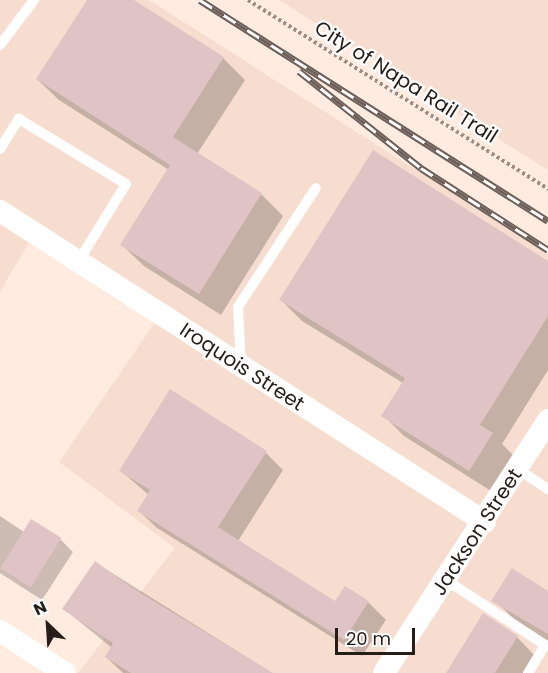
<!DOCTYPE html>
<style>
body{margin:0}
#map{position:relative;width:548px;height:673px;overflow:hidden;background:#ffebe0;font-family:Poppins,sans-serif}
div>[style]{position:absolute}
.built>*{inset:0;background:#f7ddcf}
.shadow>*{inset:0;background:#0003}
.building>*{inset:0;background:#e0c3c4;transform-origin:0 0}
.path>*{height:4px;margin-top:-2px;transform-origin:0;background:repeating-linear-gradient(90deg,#9c8d85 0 3px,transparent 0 6px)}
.service>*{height:10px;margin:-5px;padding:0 5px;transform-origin:5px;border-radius:5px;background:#fff}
.minor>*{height:22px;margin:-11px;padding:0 11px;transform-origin:11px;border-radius:11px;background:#fff}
.rail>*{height:7px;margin-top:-3.5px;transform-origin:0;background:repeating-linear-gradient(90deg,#fff 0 14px,#6d605a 0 28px);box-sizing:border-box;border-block:2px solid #6d605a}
span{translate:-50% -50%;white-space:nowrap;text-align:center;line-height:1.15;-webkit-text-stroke:4.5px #fff;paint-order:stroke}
.street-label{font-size:20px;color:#261d19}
.north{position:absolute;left:18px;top:595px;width:60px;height:60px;-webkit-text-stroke:4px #fff;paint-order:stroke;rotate:335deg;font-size:16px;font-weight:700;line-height:24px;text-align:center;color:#261d19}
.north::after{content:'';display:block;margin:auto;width:21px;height:27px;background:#261d19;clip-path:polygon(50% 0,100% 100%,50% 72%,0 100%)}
.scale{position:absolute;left:335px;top:628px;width:80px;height:27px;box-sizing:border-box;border:3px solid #261d19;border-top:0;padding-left:8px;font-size:18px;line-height:21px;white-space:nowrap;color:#261d19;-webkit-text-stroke:4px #fff;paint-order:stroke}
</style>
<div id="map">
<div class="built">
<i style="clip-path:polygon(0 0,149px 0,548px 254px,548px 673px,78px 673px,175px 548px,59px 462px,160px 315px,35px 233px,0 291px)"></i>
<i style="clip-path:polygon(279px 0,548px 0,548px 170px)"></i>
</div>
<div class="shadow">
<i style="clip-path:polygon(88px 0,131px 0,223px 58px,245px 80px,197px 154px,261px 194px,283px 216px,221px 315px,144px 266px,122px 245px,169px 170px,59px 100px,37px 79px)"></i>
<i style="clip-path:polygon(548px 262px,548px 370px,502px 444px,513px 455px,491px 491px,404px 436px,383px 415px,403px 383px,302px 321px,281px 300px)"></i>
<i style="clip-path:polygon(266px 453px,283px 470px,238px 541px,336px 603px,368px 602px,386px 620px,362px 656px,157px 528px,139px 511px,149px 495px,121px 471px)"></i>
<i style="clip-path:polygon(0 516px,24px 532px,61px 540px,73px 552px,42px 600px,0 573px)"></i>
<i style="clip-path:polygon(96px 563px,272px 673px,123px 673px,106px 657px,112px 648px,64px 609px)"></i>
<i style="clip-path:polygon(548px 593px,548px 641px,515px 620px,494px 599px)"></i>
<i style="clip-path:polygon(517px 637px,534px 655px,523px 673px,448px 673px)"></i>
</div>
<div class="building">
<i style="clip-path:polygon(87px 0,134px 0,224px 57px,173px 137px,262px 193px,199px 294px,120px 245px,170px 165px,36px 79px)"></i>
<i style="clip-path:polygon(373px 150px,548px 261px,548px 316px,480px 425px,493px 433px,469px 471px,381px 416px,405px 378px,279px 300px)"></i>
<i style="clip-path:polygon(170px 389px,267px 451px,218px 527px,335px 601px,345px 586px,369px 601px,344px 640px,137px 511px,150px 490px,119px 471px)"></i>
<i style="left:31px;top:519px;width:36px;height:58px;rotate:32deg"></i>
<i style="clip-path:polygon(95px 561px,129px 586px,273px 673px,131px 673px,105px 657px,113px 643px,62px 609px)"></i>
<i style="clip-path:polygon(512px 568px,548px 591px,548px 634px,491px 601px)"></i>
<i style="clip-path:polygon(483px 613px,518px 636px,495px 673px,446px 673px)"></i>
</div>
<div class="path">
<i style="left:248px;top:0;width:355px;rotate:32.2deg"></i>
</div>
<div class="service">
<i style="left:0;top:45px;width:56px;rotate:-52.9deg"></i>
<i style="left:0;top:149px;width:36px;rotate:-58deg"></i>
<i style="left:19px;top:119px;width:125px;rotate:31.3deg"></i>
<i style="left:126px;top:184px;width:92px;rotate:121.6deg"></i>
<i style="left:241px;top:364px;width:57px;rotate:-93deg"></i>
<i style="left:238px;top:307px;width:142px;rotate:-56.8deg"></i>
<i style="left:518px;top:469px;width:36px;rotate:34deg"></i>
<i style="left:446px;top:580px;width:118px;rotate:33.3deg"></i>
<i style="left:545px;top:645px;width:33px;rotate:121deg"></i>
</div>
<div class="minor">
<i style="left:0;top:211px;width:576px;rotate:32.67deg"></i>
<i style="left:0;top:631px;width:77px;rotate:32.9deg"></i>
<i style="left:384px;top:673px;width:302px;rotate:-57deg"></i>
</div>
<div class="rail">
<i style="left:200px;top:0;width:412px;rotate:32.4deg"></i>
<i style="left:299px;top:71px;width:156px;rotate:38.5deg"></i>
<i style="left:421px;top:168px;width:151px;rotate:32.8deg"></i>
</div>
<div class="street-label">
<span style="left:406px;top:82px;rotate:32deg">City of Napa Rail Trail</span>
<span style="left:242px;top:367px;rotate:33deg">Iroquois Street</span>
<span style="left:477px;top:532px;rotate:-57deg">Jackson Street</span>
</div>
<div class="north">N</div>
<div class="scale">20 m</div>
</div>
